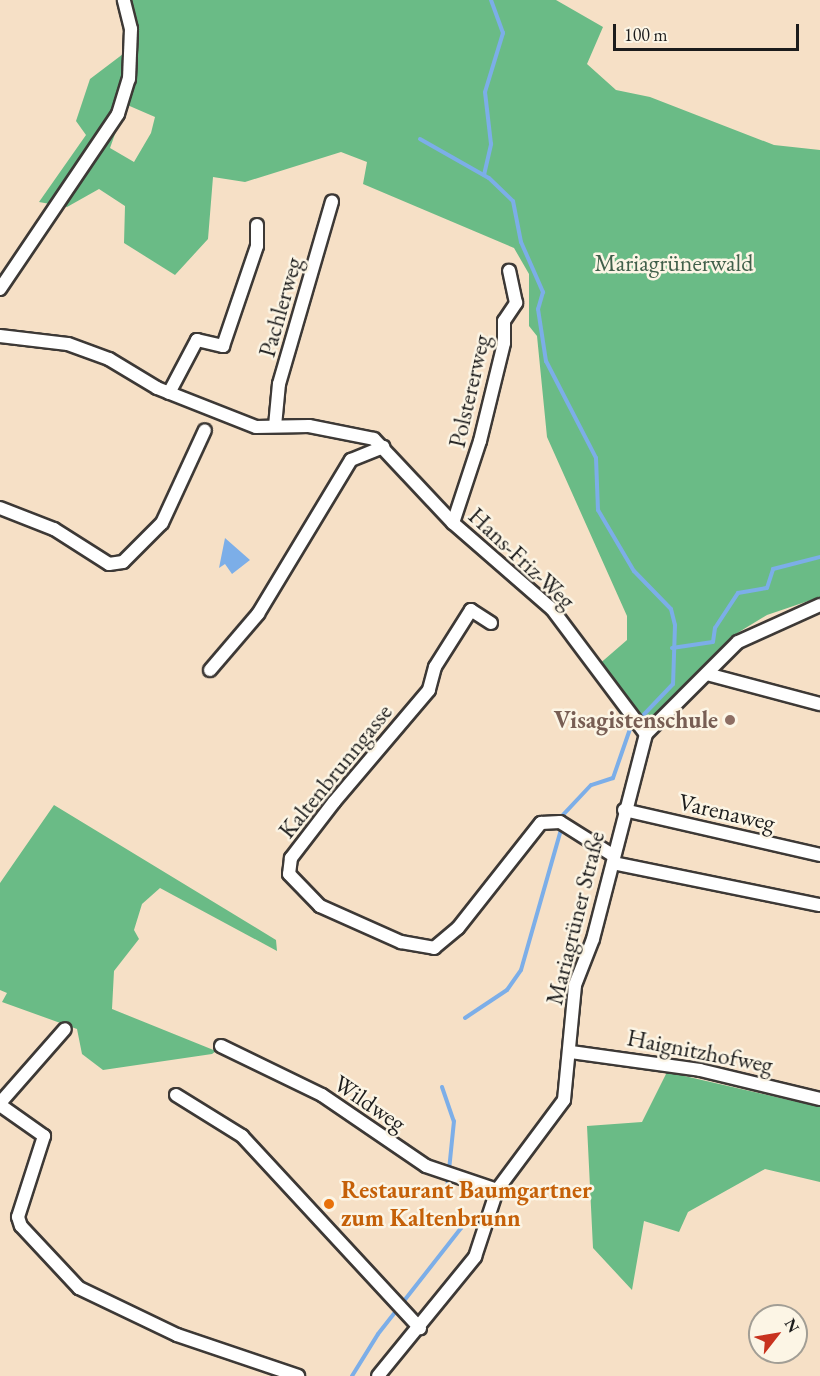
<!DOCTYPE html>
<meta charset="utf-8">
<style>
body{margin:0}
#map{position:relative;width:820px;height:1376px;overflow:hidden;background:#f6e0c6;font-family:"EB Garamond",serif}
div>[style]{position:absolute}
.forest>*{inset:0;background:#6abb86}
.water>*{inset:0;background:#7caee8}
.stream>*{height:4px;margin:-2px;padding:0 2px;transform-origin:2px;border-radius:2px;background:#7caee8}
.roads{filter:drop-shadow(2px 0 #3d3936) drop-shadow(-2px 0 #3d3936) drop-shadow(0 2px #3d3936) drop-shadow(0 -2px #3d3936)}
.minor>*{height:12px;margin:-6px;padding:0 6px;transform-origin:6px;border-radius:6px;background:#fff}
.dots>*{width:16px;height:16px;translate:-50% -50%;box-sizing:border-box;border:3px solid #fcf5e5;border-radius:50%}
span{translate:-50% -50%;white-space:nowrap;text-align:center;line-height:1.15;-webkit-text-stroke:5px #fcf5e5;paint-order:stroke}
.park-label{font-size:24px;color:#405f4a}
.street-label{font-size:24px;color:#1c1c1c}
.education-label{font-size:24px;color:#785e54;font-weight:700}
.right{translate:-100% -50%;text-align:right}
.food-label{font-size:24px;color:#c56008;font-weight:700}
.left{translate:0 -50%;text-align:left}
.north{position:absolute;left:748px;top:1304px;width:60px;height:60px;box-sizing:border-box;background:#fcf5e5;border:2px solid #a29e95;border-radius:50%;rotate:59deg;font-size:16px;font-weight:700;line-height:24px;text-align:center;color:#1c1c1c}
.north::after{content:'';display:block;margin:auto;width:21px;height:27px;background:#c8321e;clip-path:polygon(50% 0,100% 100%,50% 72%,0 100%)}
.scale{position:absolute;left:613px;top:24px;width:186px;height:27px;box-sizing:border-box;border:3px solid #1c1c1c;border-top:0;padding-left:8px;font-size:18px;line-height:21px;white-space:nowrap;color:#1c1c1c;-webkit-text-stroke:4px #fcf5e5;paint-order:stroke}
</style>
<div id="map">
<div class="forest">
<i style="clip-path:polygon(132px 0,556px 0,603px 27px,587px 64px,616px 90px,650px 97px,774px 145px,820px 150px,820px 597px,767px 615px,734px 635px,644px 726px,597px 666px,627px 640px,627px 616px,547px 437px,537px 336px,529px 326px,529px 274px,514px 248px,363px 184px,367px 162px,341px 152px,245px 182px,213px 177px,208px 239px,175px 275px,124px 243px,125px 206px,99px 189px,67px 207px,39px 202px,86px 135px,76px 121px,90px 79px,123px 54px,125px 106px,110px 148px,134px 162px,151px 133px,155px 117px,125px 104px,139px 28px)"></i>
<i style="clip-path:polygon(54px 805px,276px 940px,277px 951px,160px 888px,142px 904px,134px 930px,139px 939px,114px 971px,112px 1009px,216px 1051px,212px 1054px,103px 1070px,82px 1054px,77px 1029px,2px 1002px,7px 993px,0 990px,0 883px)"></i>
<i style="clip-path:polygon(667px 1072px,820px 1107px,820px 1182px,765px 1169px,688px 1212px,679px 1232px,644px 1221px,632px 1290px,593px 1248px,587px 1126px,642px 1122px)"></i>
</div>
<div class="water">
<i style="clip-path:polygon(225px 538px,250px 560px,232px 574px,225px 564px,219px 568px)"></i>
</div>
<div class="stream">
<i style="left:420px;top:139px;width:79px;rotate:29.5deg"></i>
<i style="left:489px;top:178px;width:33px;rotate:44deg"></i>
<i style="left:513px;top:201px;width:42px;rotate:79deg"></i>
<i style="left:521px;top:242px;width:55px;rotate:66.3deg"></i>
<i style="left:543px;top:292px;width:18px;rotate:106deg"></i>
<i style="left:538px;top:309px;width:53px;rotate:81.3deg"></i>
<i style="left:546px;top:361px;width:109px;rotate:62.7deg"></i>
<i style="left:596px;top:458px;width:52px;rotate:87.8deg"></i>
<i style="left:598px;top:510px;width:71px;rotate:59.5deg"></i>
<i style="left:634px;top:571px;width:53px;rotate:45.8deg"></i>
<i style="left:671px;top:609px;width:16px;rotate:76deg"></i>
<i style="left:675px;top:625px;width:59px;rotate:91.9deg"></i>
<i style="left:673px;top:684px;width:62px;rotate:133.7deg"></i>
<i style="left:630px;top:729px;width:52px;rotate:109.1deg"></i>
<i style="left:613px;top:778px;width:23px;rotate:162deg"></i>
<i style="left:591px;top:785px;width:42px;rotate:133.1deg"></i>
<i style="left:484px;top:175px;width:32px;rotate:-77deg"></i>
<i style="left:491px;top:144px;width:52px;rotate:-96.6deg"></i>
<i style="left:485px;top:92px;width:62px;rotate:-73deg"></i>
<i style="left:503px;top:33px;width:35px;rotate:-110deg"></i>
<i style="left:672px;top:648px;width:41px;rotate:-8.3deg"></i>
<i style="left:713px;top:642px;width:14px;rotate:-82deg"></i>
<i style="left:715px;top:628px;width:42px;rotate:-56.7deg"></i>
<i style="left:738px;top:593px;width:29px;rotate:-10deg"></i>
<i style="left:767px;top:588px;width:20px;rotate:-72deg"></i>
<i style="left:773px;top:569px;width:49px;rotate:-14.3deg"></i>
<i style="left:465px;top:1018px;width:50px;rotate:-33.7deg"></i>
<i style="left:507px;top:990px;width:24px;rotate:-55deg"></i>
<i style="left:521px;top:970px;width:146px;rotate:-74.1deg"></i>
<i style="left:442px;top:1087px;width:36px;rotate:71deg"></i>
<i style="left:454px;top:1121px;width:69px;rotate:95.8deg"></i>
<i style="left:352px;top:1376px;width:49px;rotate:-58.2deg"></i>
<i style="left:378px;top:1334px;width:135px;rotate:-51.9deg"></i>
<i style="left:461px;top:1228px;width:6px;rotate:-108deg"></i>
</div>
<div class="roads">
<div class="minor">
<i style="left:0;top:289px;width:211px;rotate:-56deg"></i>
<i style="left:118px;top:114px;width:37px;rotate:-73deg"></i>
<i style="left:129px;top:79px;width:50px;rotate:-87.7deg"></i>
<i style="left:131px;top:29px;width:30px;rotate:-104deg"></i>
<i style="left:0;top:336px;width:68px;rotate:6.7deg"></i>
<i style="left:68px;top:344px;width:44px;rotate:20.1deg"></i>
<i style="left:109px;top:359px;width:56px;rotate:31.1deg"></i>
<i style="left:157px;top:388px;width:106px;rotate:21.5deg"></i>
<i style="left:256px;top:427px;width:53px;rotate:-1.1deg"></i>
<i style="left:309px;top:426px;width:66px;rotate:11.3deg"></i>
<i style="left:374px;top:439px;width:115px;rotate:46.8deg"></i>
<i style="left:453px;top:523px;width:131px;rotate:41deg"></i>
<i style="left:552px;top:609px;width:156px;rotate:53.1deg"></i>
<i style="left:169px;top:393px;width:60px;rotate:-62.2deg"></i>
<i style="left:197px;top:340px;width:27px;rotate:13deg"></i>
<i style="left:223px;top:346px;width:106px;rotate:-71.2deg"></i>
<i style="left:257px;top:246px;width:21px;rotate:-90deg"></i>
<i style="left:275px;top:426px;width:42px;rotate:-84.6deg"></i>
<i style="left:279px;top:384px;width:190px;rotate:-73.8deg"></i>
<i style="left:0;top:508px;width:58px;rotate:21.3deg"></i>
<i style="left:54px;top:529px;width:65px;rotate:32.5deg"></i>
<i style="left:109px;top:564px;width:14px;rotate:-8deg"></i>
<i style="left:123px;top:562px;width:55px;rotate:-45deg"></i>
<i style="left:162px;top:523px;width:102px;rotate:-65.2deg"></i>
<i style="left:453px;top:523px;width:86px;rotate:-71.8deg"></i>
<i style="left:480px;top:441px;width:101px;rotate:-76.2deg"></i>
<i style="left:504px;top:343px;width:22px;rotate:-90deg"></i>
<i style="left:504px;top:321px;width:22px;rotate:-56deg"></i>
<i style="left:516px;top:303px;width:33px;rotate:-102deg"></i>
<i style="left:491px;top:623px;width:24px;rotate:-147deg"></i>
<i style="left:471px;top:610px;width:67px;rotate:122.3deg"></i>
<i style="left:435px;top:667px;width:24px;rotate:105deg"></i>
<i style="left:429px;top:690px;width:147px;rotate:130.3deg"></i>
<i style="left:334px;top:802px;width:71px;rotate:127.5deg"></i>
<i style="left:291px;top:858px;width:16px;rotate:97deg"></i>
<i style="left:289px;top:874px;width:45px;rotate:45.9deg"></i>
<i style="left:320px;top:906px;width:89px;rotate:24deg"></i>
<i style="left:401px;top:942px;width:34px;rotate:10deg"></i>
<i style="left:434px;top:948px;width:31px;rotate:-40deg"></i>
<i style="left:458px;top:928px;width:134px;rotate:-51.7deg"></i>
<i style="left:541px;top:823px;width:19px;rotate:-3deg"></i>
<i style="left:560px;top:822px;width:64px;rotate:32.2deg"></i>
<i style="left:210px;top:670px;width:74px;rotate:-49.4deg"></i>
<i style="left:258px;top:614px;width:180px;rotate:-58.9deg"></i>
<i style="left:351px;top:460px;width:35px;rotate:-22deg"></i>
<i style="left:707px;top:674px;width:117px;rotate:14.9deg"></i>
<i style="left:624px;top:810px;width:201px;rotate:12.9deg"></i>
<i style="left:613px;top:863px;width:211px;rotate:11.5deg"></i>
<i style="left:221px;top:1046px;width:112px;rotate:25.9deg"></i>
<i style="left:322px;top:1095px;width:126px;rotate:34.3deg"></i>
<i style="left:426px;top:1166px;width:75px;rotate:18.7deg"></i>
<i style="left:571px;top:1052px;width:130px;rotate:7.9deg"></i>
<i style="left:700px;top:1070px;width:123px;rotate:13.6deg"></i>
<i style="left:176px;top:1095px;width:78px;rotate:31.8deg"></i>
<i style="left:242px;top:1136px;width:262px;rotate:47.2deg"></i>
<i style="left:0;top:1103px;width:98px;rotate:-48.7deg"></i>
<i style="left:0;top:1105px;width:54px;rotate:35.2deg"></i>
<i style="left:44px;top:1136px;width:85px;rotate:107.8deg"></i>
<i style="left:18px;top:1217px;width:9px;rotate:72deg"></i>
<i style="left:21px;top:1226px;width:85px;rotate:46.9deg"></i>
<i style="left:79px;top:1288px;width:109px;rotate:25.6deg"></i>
<i style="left:177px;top:1335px;width:128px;rotate:18.7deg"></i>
<i style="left:378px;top:1376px;width:154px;rotate:-50.8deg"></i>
<i style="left:475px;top:1257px;width:71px;rotate:-71.8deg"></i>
<i style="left:497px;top:1190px;width:112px;rotate:-53.3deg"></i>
<i style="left:564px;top:1100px;width:116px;rotate:-84.5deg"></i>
<i style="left:575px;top:985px;width:49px;rotate:-68.6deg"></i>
<i style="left:593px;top:939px;width:212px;rotate:-75.5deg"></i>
<i style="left:646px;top:734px;width:130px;rotate:-45deg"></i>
<i style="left:738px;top:642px;width:90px;rotate:-24.3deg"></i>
</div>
</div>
<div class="dots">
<i style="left:730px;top:720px;background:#8d6e63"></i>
<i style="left:329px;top:1204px;background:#e8710a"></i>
</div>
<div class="park-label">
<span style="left:674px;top:263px">Mariagrünerwald</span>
</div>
<div class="street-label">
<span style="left:280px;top:307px;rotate:-74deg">Pachlerweg</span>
<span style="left:469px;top:391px;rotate:-77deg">Polstererweg</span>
<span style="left:522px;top:558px;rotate:43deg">Hans-Friz-Weg</span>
<span style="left:335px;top:771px;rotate:-51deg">Kaltenbrunngasse</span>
<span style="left:727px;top:812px;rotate:13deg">Varenaweg</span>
<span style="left:575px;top:918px;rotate:-76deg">Mariagrüner Straße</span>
<span style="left:700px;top:1051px;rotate:11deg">Haignitzhofweg</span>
<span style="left:370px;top:1103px;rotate:34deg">Wildweg</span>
</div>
<div class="education-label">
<span class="right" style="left:718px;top:720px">Visagistenschule</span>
</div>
<div class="food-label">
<span class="left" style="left:341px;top:1204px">Restaurant Baumgartner<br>zum Kaltenbrunn</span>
</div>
<div class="north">N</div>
<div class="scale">100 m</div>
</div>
